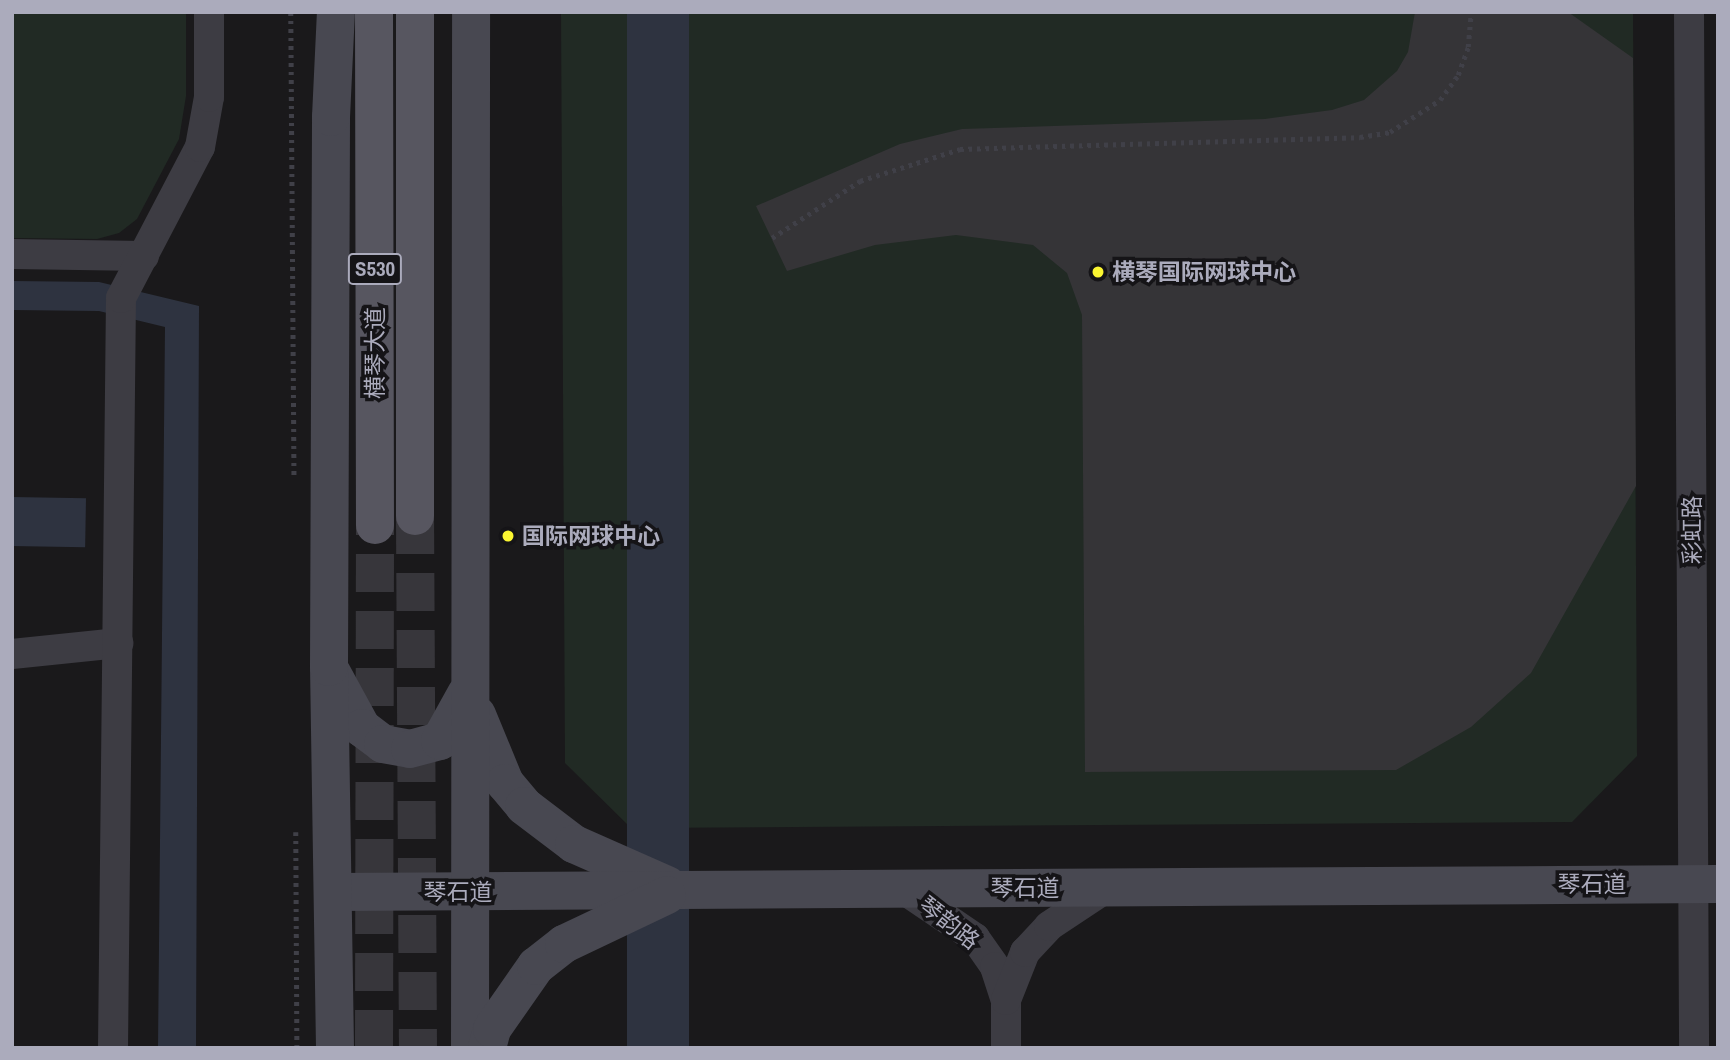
<!DOCTYPE html>
<meta charset="utf-8">
<style>
body{margin:0}
#map{position:relative;width:1730px;height:1060px;overflow:hidden;background:#1a191b;font-family:"Archivo Narrow","Noto Sans SC",sans-serif}
div>[style]{position:absolute}
.green>*{inset:0;background:#212a24}
.water>*{inset:0;background:#2e3340;transform-origin:0 0}
.building>*{inset:0;background:#353437}
.primary-tunnel>*{height:38px;margin-top:-19px;transform-origin:0;background:repeating-linear-gradient(90deg,#37363b 0 38px,transparent 0 57px)}
.path>*{height:4.5px;margin-top:-2.25px;transform-origin:0;background:repeating-linear-gradient(90deg,#404048 0 3.5px,transparent 0 8.5px)}
.street>*{height:30px;margin:-15px;padding:0 15px;transform-origin:15px;border-radius:15px;background:#3d3c43}
.secondary>*{height:38px;margin:-19px;padding:0 19px;transform-origin:19px;border-radius:19px;background:#484851}
.primary>*{height:38px;margin:-19px;padding:0 19px;transform-origin:19px;border-radius:19px;background:#575660}
.dots>*{width:19px;height:19px;translate:-50% -50%;box-sizing:border-box;border:4px solid #151417;border-radius:50%}
span{translate:-50% -50%;white-space:nowrap;text-align:center;line-height:1.15;-webkit-text-stroke:7px #151417;paint-order:stroke}
.shield-label span{padding:2px 5px;background:#151417;border:2px solid;border-radius:5px;-webkit-text-stroke-width:0}
.shield-label{font-size:21px;color:#ababbc;font-weight:700}
.poi-label{font-size:23px;color:#ababbc;font-weight:700}
.left{translate:0 -50%;text-align:left}
.street-label{font-size:23px;color:#ababbc}
.frame{position:absolute;inset:0;border:14px solid #ababbc;pointer-events:none}
</style>
<div id="map">
<div class="green">
<i style="clip-path:polygon(12px 12px,186px 12px,186px 96px,179px 139px,137px 219px,119px 233px,97px 239px,12px 238px)"></i>
<i style="clip-path:polygon(561px 12px,1633px 12px,1637px 756px,1572px 822px,631px 828px,565px 763px)"></i>
</div>
<div class="water">
<i style="left:627px;top:12px;width:62px;height:1036px"></i>
<i style="clip-path:polygon(12px 281px,99px 282px,199px 306px,196px 1048px,158px 1048px,165px 327px,99px 311px,12px 310px)"></i>
<i style="left:12px;top:497px;width:74px;height:49px;rotate:1deg"></i>
</div>
<div class="building">
<i style="clip-path:polygon(1415px 12px,1568px 12px,1633px 58px,1636px 486px,1531px 673px,1471px 727px,1396px 770px,1085px 772px,1082px 315px,1067px 273px,1033px 245px,956px 235px,875px 245px,787px 271px,756px 206px,900px 144px,962px 129px,1265px 119px,1332px 110px,1364px 100px,1397px 71px,1408px 52px)"></i>
</div>
<div class="primary-tunnel">
<i style="left:415px;top:516px;width:532px;rotate:89.68deg"></i>
<i style="left:374px;top:1048px;width:523px;rotate:-89.89deg"></i>
</div>
<div class="path">
<i style="left:291px;top:12px;width:465px;rotate:89.6deg"></i>
<i style="left:772px;top:238px;width:105px;rotate:-32.9deg"></i>
<i style="left:860px;top:181px;width:105px;rotate:-17.7deg"></i>
<i style="left:960px;top:149px;width:400px;rotate:-1.7deg"></i>
<i style="left:1360px;top:137px;width:30px;rotate:-9deg"></i>
<i style="left:1390px;top:132px;width:59px;rotate:-32.6deg"></i>
<i style="left:1440px;top:100px;width:31px;rotate:-54deg"></i>
<i style="left:1458px;top:75px;width:30px;rotate:-70deg"></i>
<i style="left:1468px;top:47px;width:35px;rotate:-85deg"></i>
<i style="left:296px;top:832px;width:216px;rotate:89.7deg"></i>
</div>
<div class="street">
<i style="left:1689px;top:12px;width:1036px;rotate:89.72deg"></i>
<i style="left:12px;top:254px;width:132px;rotate:0.9deg"></i>
<i style="left:12px;top:654px;width:107px;rotate:-5.9deg"></i>
<i style="left:903px;top:889px;width:87px;rotate:34.2deg"></i>
<i style="left:975px;top:938px;width:35px;rotate:55deg"></i>
<i style="left:995px;top:967px;width:35px;rotate:72deg"></i>
<i style="left:113px;top:1048px;width:750px;rotate:-89.39deg"></i>
<i style="left:121px;top:298px;width:170px;rotate:-62.4deg"></i>
<i style="left:200px;top:147px;width:51px;rotate:-79.8deg"></i>
<i style="left:209px;top:97px;width:85px;rotate:-90deg"></i>
<i style="left:1006px;top:1048px;width:48px;rotate:-90deg"></i>
<i style="left:1006px;top:1000px;width:52px;rotate:-68.4deg"></i>
<i style="left:1025px;top:952px;width:35px;rotate:-47deg"></i>
<i style="left:1049px;top:926px;width:71px;rotate:-33.5deg"></i>
</div>
<div class="secondary">
<i style="left:332px;top:673px;width:63px;rotate:61.4deg"></i>
<i style="left:362px;top:728px;width:26px;rotate:37deg"></i>
<i style="left:383px;top:744px;width:27px;rotate:10deg"></i>
<i style="left:410px;top:749px;width:31px;rotate:-15deg"></i>
<i style="left:440px;top:741px;width:54px;rotate:-61deg"></i>
<i style="left:477px;top:715px;width:74px;rotate:67.6deg"></i>
<i style="left:505px;top:783px;width:30px;rotate:50deg"></i>
<i style="left:524px;top:806px;width:63px;rotate:37.2deg"></i>
<i style="left:574px;top:844px;width:102px;rotate:23.8deg"></i>
<i style="left:333px;top:892px;width:1385px;rotate:-0.33deg"></i>
<i style="left:335px;top:1048px;width:381px;rotate:-90.9deg"></i>
<i style="left:329px;top:667px;width:550px;rotate:-89.79deg"></i>
<i style="left:331px;top:117px;width:105px;rotate:-87.3deg"></i>
<i style="left:470px;top:1048px;width:1036px;rotate:-89.94deg"></i>
<i style="left:487px;top:1048px;width:20px;rotate:-75deg"></i>
<i style="left:492px;top:1029px;width:77px;rotate:-55.1deg"></i>
<i style="left:536px;top:966px;width:36px;rotate:-38deg"></i>
<i style="left:564px;top:944px;width:114px;rotate:-25.4deg"></i>
</div>
<div class="primary">
<i style="left:374px;top:12px;width:513px;rotate:89.89deg"></i>
<i style="left:415px;top:516px;width:504px;rotate:-90deg"></i>
</div>
<div class="dots">
<i style="left:1098px;top:272px;background:#fbf631"></i>
<i style="left:508px;top:536px;background:#fbf631"></i>
</div>
<div class="shield-label">
<span style="left:375px;top:269px">S530</span>
</div>
<div class="poi-label">
<span class="left" style="left:1112px;top:272px">横琴国际网球中心</span>
<span class="left" style="left:522px;top:536px">国际网球中心</span>
</div>
<div class="street-label">
<span style="left:375px;top:353px;rotate:-90deg">横琴大道</span>
<span style="left:1692px;top:530px;rotate:-90deg">彩虹路</span>
<span style="left:1592px;top:884px">琴石道</span>
<span style="left:1025px;top:888px">琴石道</span>
<span style="left:458px;top:892px">琴石道</span>
<span style="left:949px;top:923px;rotate:38deg">琴韵路</span>
</div>
<div class="frame"></div>
</div>
